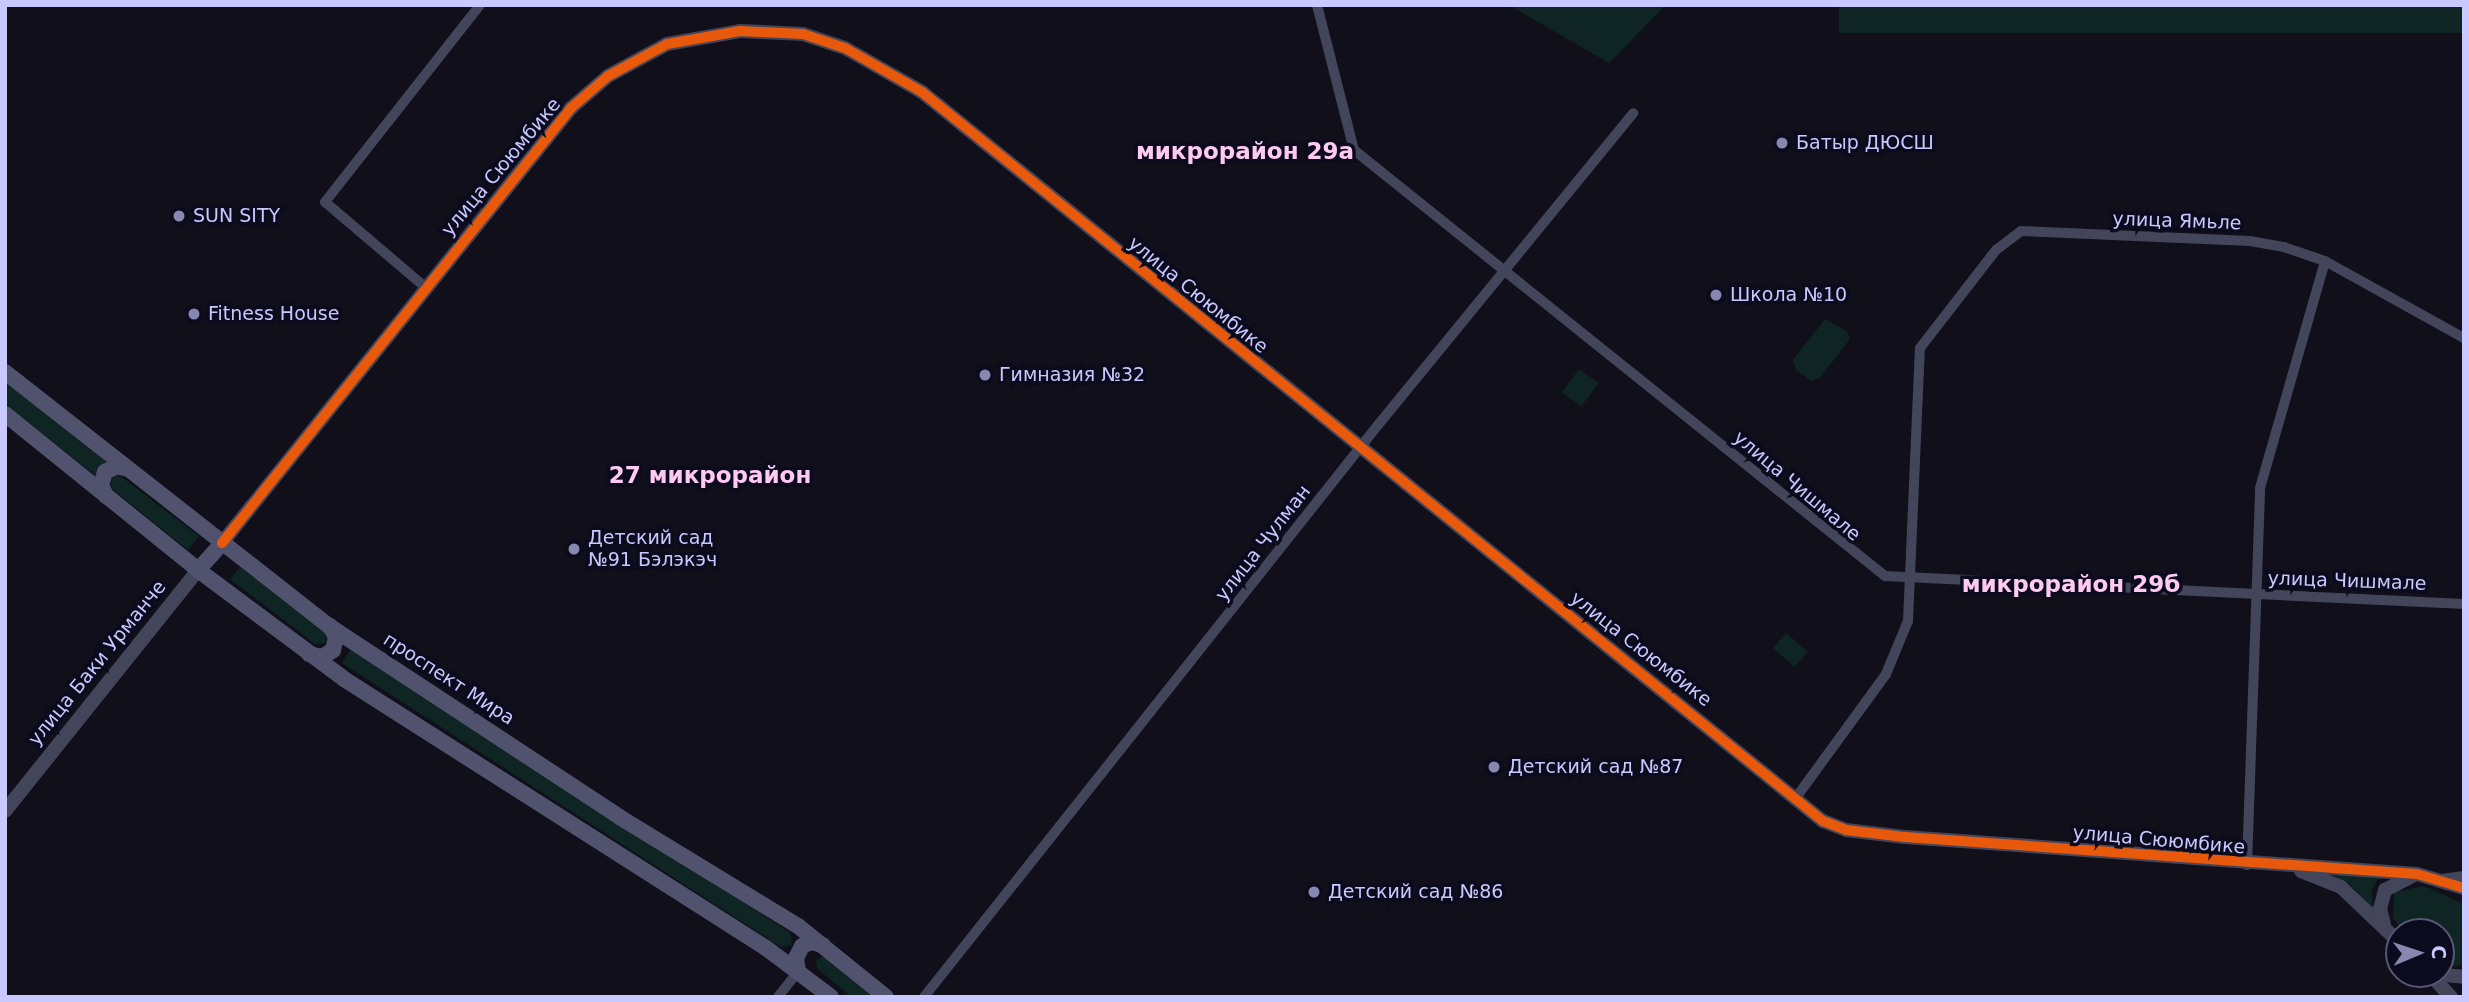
<!DOCTYPE html>
<meta charset="utf-8">
<style>
body{margin:0}
#map{position:relative;width:2469px;height:1002px;overflow:hidden;background:#100f1a;font-family:"DejaVu Sans",sans-serif}
div>[style]{position:absolute}
.green>*{inset:0;background:#0e2524;transform-origin:0 0}
.minor>*{height:10px;margin:-5px;padding:0 5px;transform-origin:5px;border-radius:5px;background:#43455b}
.tertiary>*{height:14px;margin:-7px;padding:0 7px;transform-origin:7px;border-radius:7px;background:#43455b}
.secondary>*{height:16px;margin:-8px;padding:0 8px;transform-origin:8px;border-radius:8px;background:#51526e}
.cycleway>*{height:10px;margin:-5px;padding:0 5px;transform-origin:5px;border-radius:5px;background:#e8590c}
.dots>*{width:19px;height:19px;translate:-50% -50%;box-sizing:border-box;border:4px solid #0c0b1e;border-radius:50%}
span{translate:-50% -50%;white-space:nowrap;text-align:center;line-height:1.15;-webkit-text-stroke:7px #0c0b1e;paint-order:stroke}
.poi-label{font-size:19px;color:#c9c8ff}
.left{translate:0 -50%;text-align:left}
.street-label{font-size:19px;color:#c9c8ff}
.quarter-label{font-size:23px;color:#ffcaf2;font-weight:700}
.frame{position:absolute;inset:0;border:7px solid #c9c8ff;pointer-events:none}
.north{position:absolute;left:2385px;top:918px;width:70px;height:70px;box-sizing:border-box;background:#0c0b1e;border:2px solid #585778;border-radius:50%;rotate:88deg;font-size:19px;font-weight:700;line-height:28px;text-align:center;color:#c9c8ff}
.north::after{content:'';display:block;margin:auto;width:24px;height:32px;background:#8887af;clip-path:polygon(50% 0,100% 100%,50% 72%,0 100%)}
</style>
<div id="map">
<div class="green">
<i style="clip-path:polygon(1509px 5px,1666px 5px,1609px 63px)"></i>
<i style="left:1839px;top:5px;width:625px;height:28px"></i>
<i style="clip-path:polygon(1825px 319px,1847px 331px,1850px 339px,1820px 378px,1811px 381px,1796px 370px,1793px 360px)"></i>
<i style="left:1579px;top:369px;width:24px;height:29px;rotate:36deg"></i>
<i style="clip-path:polygon(5px 381px,106px 462px,95px 475px,5px 404px)"></i>
<i style="clip-path:polygon(118px 474px,199px 536px,188px 550px,112px 489px,110px 480px)"></i>
<i style="clip-path:polygon(240px 567px,325px 633px,326px 643px,315px 644px,230px 579px)"></i>
<i style="left:1786px;top:633px;width:29px;height:20px;rotate:41deg"></i>
<i style="clip-path:polygon(351px 649px,497px 736px,790px 933px,792px 945px,781px 947px,342px 663px)"></i>
<i style="clip-path:polygon(2324px 872px,2379px 876px,2372px 890px,2373px 908px,2350px 884px)"></i>
<i style="clip-path:polygon(2424px 886px,2464px 904px,2464px 965px,2441px 969px,2441px 932px,2403px 932px,2393px 918px,2394px 892px)"></i>
<i style="clip-path:polygon(824px 956px,875px 997px,851px 997px,817px 968px,816px 960px)"></i>
</div>
<div class="minor">
<i style="left:1317px;top:5px;width:150px;rotate:75.7deg"></i>
<i style="left:1354px;top:150px;width:681px;rotate:38.74deg"></i>
<i style="left:1885px;top:576px;width:580px;rotate:2.77deg"></i>
<i style="left:425px;top:287px;width:131px;rotate:-139.6deg"></i>
<i style="left:325px;top:202px;width:251px;rotate:-51.8deg"></i>
<i style="left:1795px;top:799px;width:155px;rotate:-53.9deg"></i>
<i style="left:1886px;top:674px;width:57px;rotate:-67.5deg"></i>
<i style="left:1908px;top:621px;width:273px;rotate:-87.5deg"></i>
<i style="left:1920px;top:348px;width:124px;rotate:-52.2deg"></i>
<i style="left:1996px;top:250px;width:31px;rotate:-37deg"></i>
<i style="left:2021px;top:231px;width:229px;rotate:2.5deg"></i>
<i style="left:2250px;top:241px;width:35px;rotate:10deg"></i>
<i style="left:2284px;top:247px;width:43px;rotate:18.9deg"></i>
<i style="left:2325px;top:261px;width:159px;rotate:29deg"></i>
<i style="left:2247px;top:865px;width:377px;rotate:-88deg"></i>
<i style="left:2260px;top:488px;width:236px;rotate:-74deg"></i>
<i style="left:2442px;top:879px;width:22px;rotate:-8deg"></i>
<i style="left:778px;top:997px;width:33px;rotate:-52deg"></i>
<i style="left:924px;top:997px;width:730px;rotate:-51.56deg"></i>
<i style="left:1378px;top:425px;width:403px;rotate:-50.7deg"></i>
</div>
<div class="tertiary">
<i style="left:222px;top:543px;width:558px;rotate:-51.26deg"></i>
<i style="left:571px;top:108px;width:49px;rotate:-40.9deg"></i>
<i style="left:608px;top:76px;width:67px;rotate:-28.5deg"></i>
<i style="left:667px;top:44px;width:74px;rotate:-10.1deg"></i>
<i style="left:740px;top:31px;width:63px;rotate:2.7deg"></i>
<i style="left:803px;top:34px;width:44px;rotate:18.4deg"></i>
<i style="left:845px;top:48px;width:89px;rotate:29.7deg"></i>
<i style="left:922px;top:92px;width:1159px;rotate:38.98deg"></i>
<i style="left:1823px;top:821px;width:25px;rotate:21deg"></i>
<i style="left:1846px;top:830px;width:59px;rotate:6.8deg"></i>
<i style="left:1905px;top:837px;width:513px;rotate:4.13deg"></i>
<i style="left:2417px;top:874px;width:49px;rotate:16.6deg"></i>
<i style="left:5px;top:811px;width:309px;rotate:-51.3deg"></i>
<i style="left:2301px;top:871px;width:43px;rotate:21.8deg"></i>
<i style="left:2341px;top:887px;width:80px;rotate:43.5deg"></i>
<i style="left:2384px;top:924px;width:16px;rotate:-105deg"></i>
<i style="left:2380px;top:909px;width:20px;rotate:-75deg"></i>
<i style="left:2385px;top:890px;width:30px;rotate:-27deg"></i>
<i style="left:2432px;top:974px;width:32px;rotate:5deg"></i>
<i style="left:2431px;top:975px;width:30px;rotate:48deg"></i>
</div>
<div class="secondary">
<i style="left:5px;top:372px;width:412px;rotate:38.1deg"></i>
<i style="left:329px;top:626px;width:349px;rotate:33.3deg"></i>
<i style="left:621px;top:818px;width:207px;rotate:31.4deg"></i>
<i style="left:798px;top:926px;width:113px;rotate:38.9deg"></i>
<i style="left:5px;top:414px;width:248px;rotate:38.9deg"></i>
<i style="left:198px;top:570px;width:182px;rotate:36.7deg"></i>
<i style="left:344px;top:679px;width:500px;rotate:32.52deg"></i>
<i style="left:766px;top:948px;width:81px;rotate:37deg"></i>
<i style="left:106px;top:496px;width:12px;rotate:-114deg"></i>
<i style="left:101px;top:485px;width:14px;rotate:-73deg"></i>
<i style="left:105px;top:472px;width:13px;rotate:-27deg"></i>
<i style="left:117px;top:466px;width:11px;rotate:15deg"></i>
<i style="left:198px;top:570px;width:36px;rotate:-48deg"></i>
<i style="left:309px;top:654px;width:13px;rotate:13deg"></i>
<i style="left:322px;top:657px;width:13px;rotate:-32deg"></i>
<i style="left:333px;top:650px;width:13px;rotate:-77deg"></i>
<i style="left:336px;top:637px;width:13px;rotate:-119deg"></i>
<i style="left:798px;top:971px;width:13px;rotate:-99deg"></i>
<i style="left:796px;top:958px;width:13px;rotate:-63deg"></i>
<i style="left:802px;top:946px;width:10px;rotate:-24deg"></i>
<i style="left:811px;top:942px;width:12px;rotate:14deg"></i>
</div>
<div class="cycleway">
<i style="left:222px;top:543px;width:558px;rotate:-51.26deg"></i>
<i style="left:571px;top:108px;width:49px;rotate:-40.9deg"></i>
<i style="left:608px;top:76px;width:67px;rotate:-28.5deg"></i>
<i style="left:667px;top:44px;width:74px;rotate:-10.1deg"></i>
<i style="left:740px;top:31px;width:63px;rotate:2.7deg"></i>
<i style="left:803px;top:34px;width:44px;rotate:18.4deg"></i>
<i style="left:845px;top:48px;width:89px;rotate:29.7deg"></i>
<i style="left:922px;top:92px;width:1159px;rotate:38.98deg"></i>
<i style="left:1823px;top:821px;width:25px;rotate:21deg"></i>
<i style="left:1846px;top:830px;width:59px;rotate:6.8deg"></i>
<i style="left:1905px;top:837px;width:513px;rotate:4.13deg"></i>
<i style="left:2417px;top:874px;width:49px;rotate:16.6deg"></i>
</div>
<div class="dots">
<i style="left:1782px;top:143px;background:#8887af"></i>
<i style="left:179px;top:216px;background:#8887af"></i>
<i style="left:1716px;top:295px;background:#8887af"></i>
<i style="left:194px;top:314px;background:#8887af"></i>
<i style="left:985px;top:375px;background:#8887af"></i>
<i style="left:574px;top:549px;background:#8887af"></i>
<i style="left:1494px;top:767px;background:#8887af"></i>
<i style="left:1314px;top:892px;background:#8887af"></i>
</div>
<div class="poi-label">
<span class="left" style="left:1796px;top:143px">Батыр ДЮСШ</span>
<span class="left" style="left:193px;top:216px">SUN SITY</span>
<span class="left" style="left:1730px;top:295px">Школа №10</span>
<span class="left" style="left:208px;top:314px">Fitness House</span>
<span class="left" style="left:999px;top:375px">Гимназия №32</span>
<span class="left" style="left:588px;top:549px">Детский сад<br>№91 Бэлэкэч</span>
<span class="left" style="left:1508px;top:767px">Детский сад №87</span>
<span class="left" style="left:1328px;top:892px">Детский сад №86</span>
</div>
<div class="street-label">
<span style="left:501px;top:167px;rotate:-50deg">улица Сююмбике</span>
<span style="left:2177px;top:221px;rotate:2deg">улица Ямьле</span>
<span style="left:1198px;top:295px;rotate:39deg">улица Сююмбике</span>
<span style="left:1797px;top:486px;rotate:40deg">улица Чишмале</span>
<span style="left:1263px;top:543px;rotate:-52deg">улица Чулман</span>
<span style="left:2347px;top:581px;rotate:2deg">улица Чишмале</span>
<span style="left:1641px;top:649px;rotate:38deg">улица Сююмбике</span>
<span style="left:97px;top:663px;rotate:-51deg">улица Баки Урманче</span>
<span style="left:449px;top:679px;rotate:33deg">проспект Мира</span>
<span style="left:2159px;top:840px;rotate:5deg">улица Сююмбике</span>
</div>
<div class="quarter-label">
<span style="left:1245px;top:151px">микрорайон 29а</span>
<span style="left:710px;top:475px">27 микрорайон</span>
<span style="left:2071px;top:584px">микрорайон 29б</span>
</div>
<div class="frame"></div>
<div class="north">С</div>
</div>
